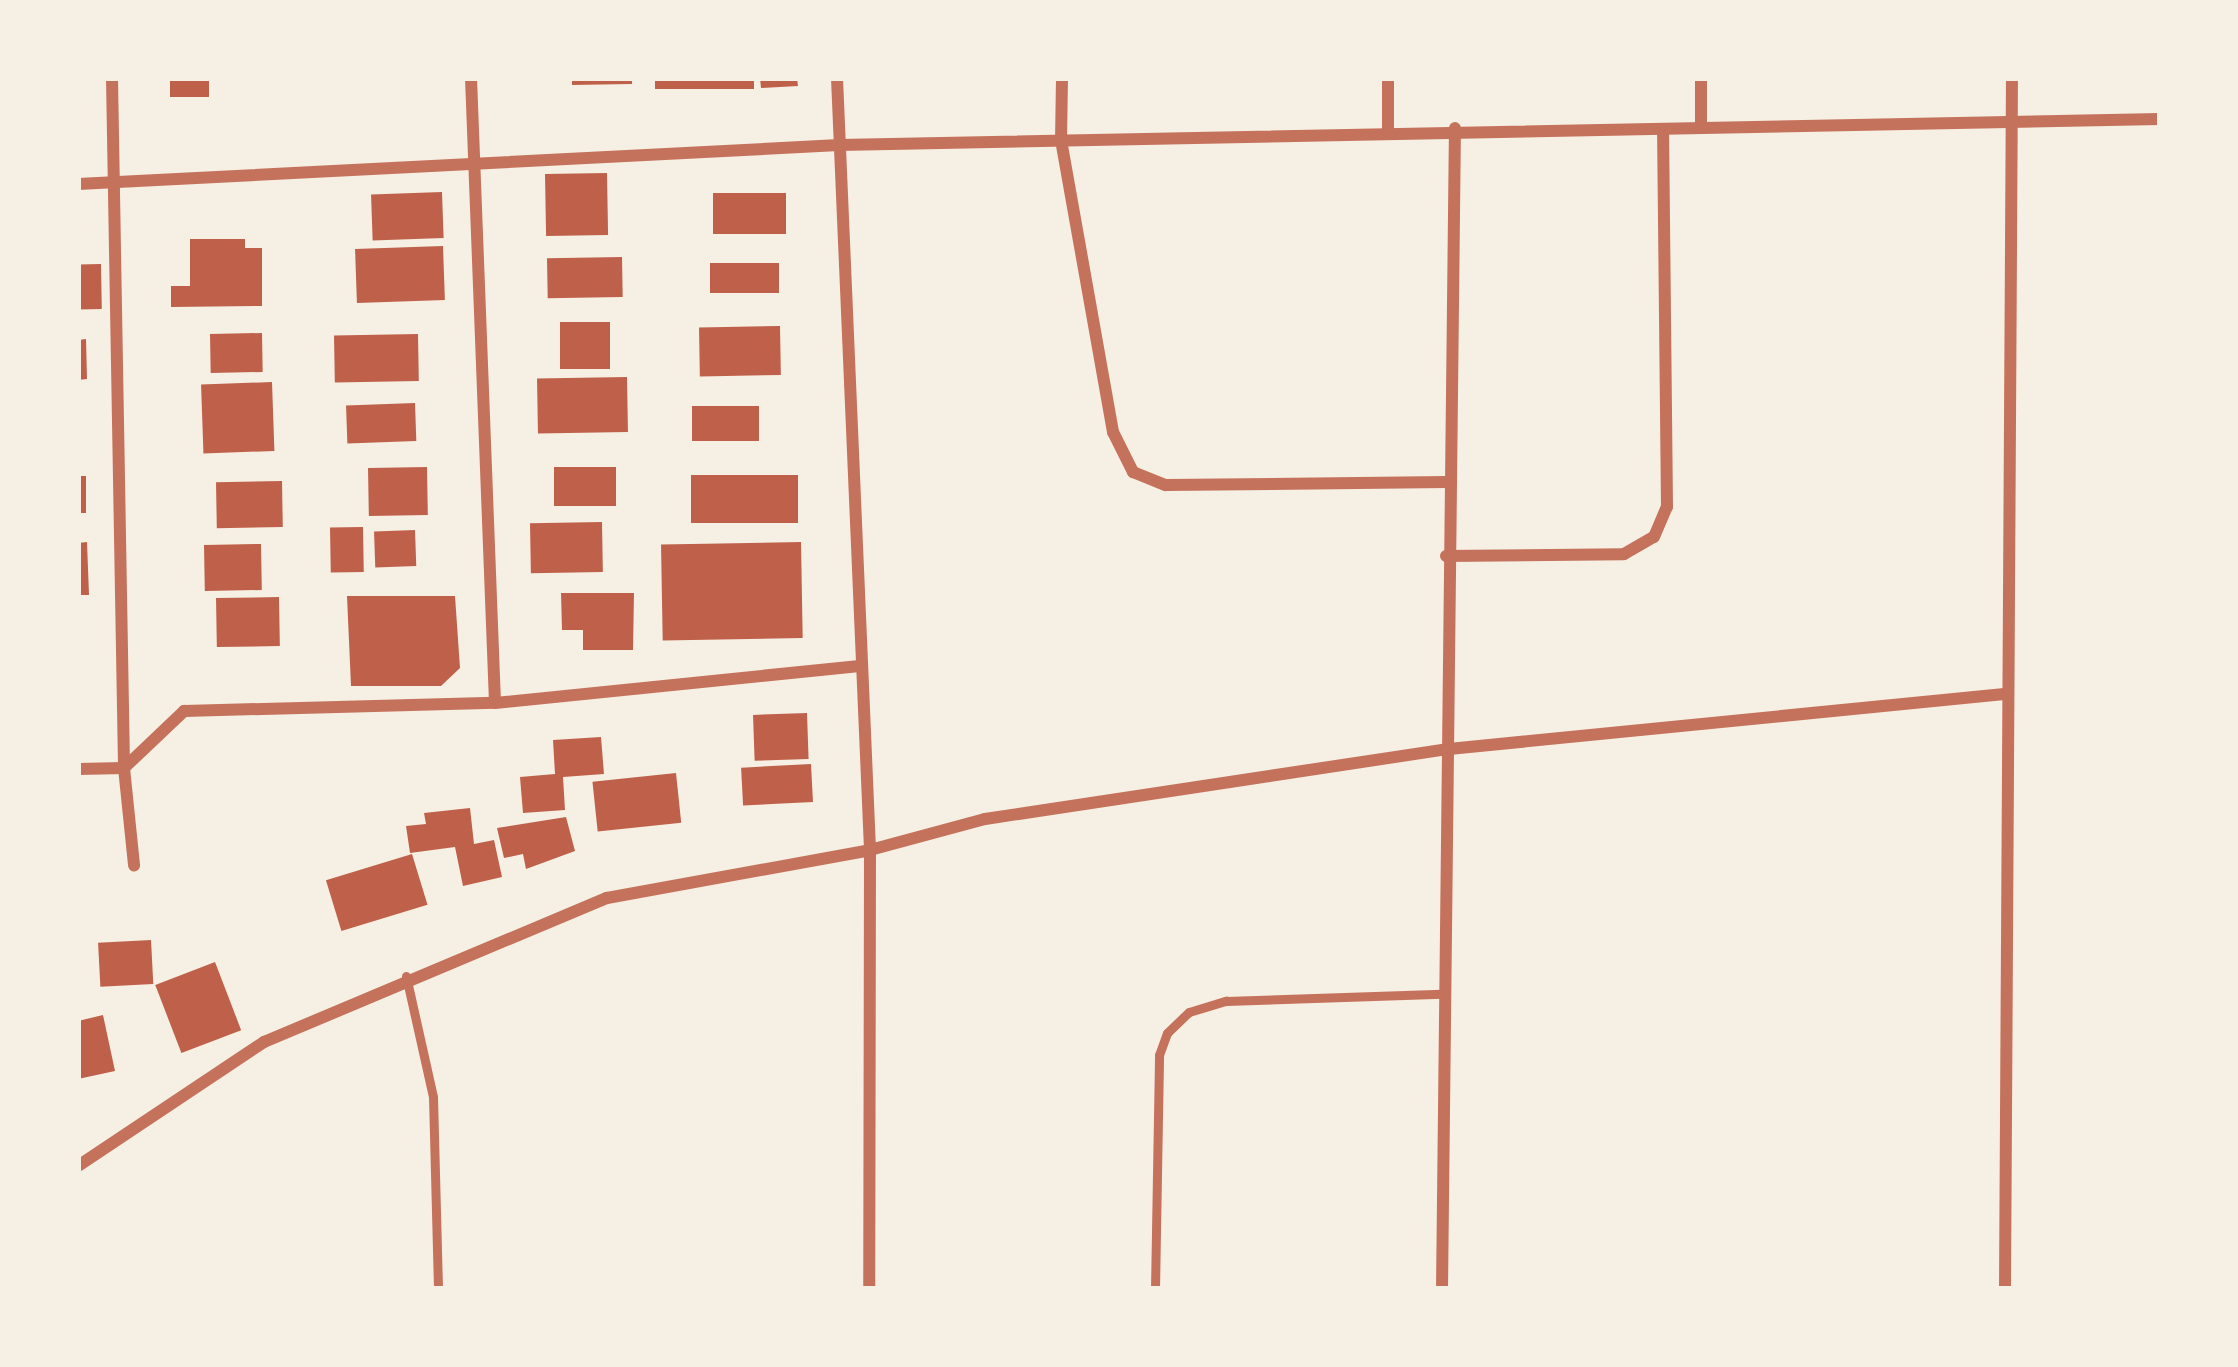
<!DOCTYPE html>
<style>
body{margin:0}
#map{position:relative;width:2238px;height:1367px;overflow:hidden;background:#f6efe4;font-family:Manrope,sans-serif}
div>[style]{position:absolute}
.building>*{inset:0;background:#bf614a;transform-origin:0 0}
.service>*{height:9px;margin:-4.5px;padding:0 4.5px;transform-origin:4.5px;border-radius:4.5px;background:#c5725c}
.minor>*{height:12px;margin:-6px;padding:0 6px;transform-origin:6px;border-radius:6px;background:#c5725c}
span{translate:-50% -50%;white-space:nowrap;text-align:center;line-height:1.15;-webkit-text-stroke:9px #f6efe4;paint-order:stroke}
.frame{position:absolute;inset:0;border:81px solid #f6efe4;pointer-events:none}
</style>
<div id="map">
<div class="building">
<i style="left:170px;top:78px;width:39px;height:19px"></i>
<i style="clip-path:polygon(572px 78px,632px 78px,632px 84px,572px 85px)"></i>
<i style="left:655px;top:78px;width:99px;height:11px"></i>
<i style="clip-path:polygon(760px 78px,797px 78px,798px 86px,761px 88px)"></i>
<i style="left:607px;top:173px;width:62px;height:62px;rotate:89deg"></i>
<i style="left:442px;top:192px;width:46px;height:71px;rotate:88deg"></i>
<i style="left:786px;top:193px;width:41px;height:73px;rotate:90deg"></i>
<i style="clip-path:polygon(190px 239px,245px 239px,245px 248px,262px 248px,262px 306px,171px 307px,171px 286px,190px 286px)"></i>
<i style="left:443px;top:246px;width:54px;height:88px;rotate:88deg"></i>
<i style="left:622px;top:257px;width:40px;height:75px;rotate:89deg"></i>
<i style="left:710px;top:263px;width:69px;height:30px"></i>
<i style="left:101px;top:264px;width:45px;height:23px;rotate:89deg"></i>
<i style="left:560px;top:322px;width:50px;height:47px"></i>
<i style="left:780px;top:326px;width:49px;height:81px;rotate:89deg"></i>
<i style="left:262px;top:333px;width:39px;height:52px;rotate:89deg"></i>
<i style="left:418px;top:334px;width:47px;height:84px;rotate:89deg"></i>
<i style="clip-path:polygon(86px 339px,87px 379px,78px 380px,78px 340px)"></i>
<i style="left:627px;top:377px;width:55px;height:90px;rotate:89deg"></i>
<i style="left:272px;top:382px;width:69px;height:71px;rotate:88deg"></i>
<i style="left:415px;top:403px;width:38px;height:69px;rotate:88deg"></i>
<i style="left:692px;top:406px;width:67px;height:35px"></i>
<i style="left:427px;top:467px;width:48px;height:59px;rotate:89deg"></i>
<i style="left:616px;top:467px;width:39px;height:62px;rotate:90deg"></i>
<i style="left:798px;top:475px;width:48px;height:107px;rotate:90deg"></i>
<i style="left:78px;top:476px;width:8px;height:37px"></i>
<i style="left:282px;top:481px;width:46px;height:66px;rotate:89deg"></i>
<i style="left:602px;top:522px;width:50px;height:72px;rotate:89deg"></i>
<i style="left:363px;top:527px;width:45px;height:33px;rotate:89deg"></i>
<i style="left:415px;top:530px;width:36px;height:41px;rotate:88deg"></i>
<i style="clip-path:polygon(87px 542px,89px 595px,78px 595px,78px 543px)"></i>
<i style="left:801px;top:542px;width:96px;height:140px;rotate:89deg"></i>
<i style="left:261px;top:544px;width:46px;height:57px;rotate:89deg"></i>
<i style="clip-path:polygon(561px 593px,634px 593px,633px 650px,583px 650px,583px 630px,562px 630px)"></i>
<i style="clip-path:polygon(347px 596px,455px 596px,460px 668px,441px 686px,351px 686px)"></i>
<i style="left:279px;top:597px;width:49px;height:63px;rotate:89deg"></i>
<i style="left:807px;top:713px;width:46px;height:54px;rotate:88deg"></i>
<i style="clip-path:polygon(601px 737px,604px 774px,563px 777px,565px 810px,523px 813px,520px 777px,555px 774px,553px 740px)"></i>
<i style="left:811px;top:764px;width:38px;height:70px;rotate:87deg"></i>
<i style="left:676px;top:773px;width:50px;height:84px;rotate:84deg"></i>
<i style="clip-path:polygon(470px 808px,474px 844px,494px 840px,502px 877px,463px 886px,455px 847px,410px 853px,406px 826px,426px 824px,424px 813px)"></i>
<i style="clip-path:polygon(566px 817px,575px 851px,526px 869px,523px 854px,504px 858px,497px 828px)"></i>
<i style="left:412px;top:854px;width:53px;height:90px;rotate:73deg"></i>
<i style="left:151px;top:940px;width:44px;height:53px;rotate:87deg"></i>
<i style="left:215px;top:962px;width:73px;height:64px;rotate:69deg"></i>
<i style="clip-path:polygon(103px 1015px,115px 1071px,78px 1079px,78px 1021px)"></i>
</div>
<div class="service">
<i style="left:406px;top:976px;width:124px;rotate:77.4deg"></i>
<i style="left:433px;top:1097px;width:192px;rotate:88.5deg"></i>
<i style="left:1155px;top:1289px;width:234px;rotate:-89deg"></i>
<i style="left:1159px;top:1055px;width:23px;rotate:-70deg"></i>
<i style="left:1167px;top:1033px;width:30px;rotate:-44deg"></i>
<i style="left:1189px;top:1012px;width:39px;rotate:-17deg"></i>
<i style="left:1226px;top:1001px;width:216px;rotate:-1.9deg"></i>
</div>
<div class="minor">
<i style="left:112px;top:78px;width:690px;rotate:89deg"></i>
<i style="left:124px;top:768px;width:98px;rotate:84.1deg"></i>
<i style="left:471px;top:78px;width:625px;rotate:87.8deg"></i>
<i style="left:837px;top:78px;width:773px;rotate:87.55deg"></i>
<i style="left:870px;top:850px;width:439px;rotate:90.1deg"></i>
<i style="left:1062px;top:78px;width:62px;rotate:90.9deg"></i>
<i style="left:1061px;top:140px;width:297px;rotate:79.9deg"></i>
<i style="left:1113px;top:432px;width:45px;rotate:63.4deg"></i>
<i style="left:1133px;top:472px;width:35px;rotate:22deg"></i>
<i style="left:1166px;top:485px;width:281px;rotate:-0.6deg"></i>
<i style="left:1701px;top:78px;width:49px;rotate:90deg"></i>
<i style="left:1388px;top:133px;width:55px;rotate:-90deg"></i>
<i style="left:78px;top:184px;width:762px;rotate:-2.93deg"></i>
<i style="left:839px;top:145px;width:1321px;rotate:-1.13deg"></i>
<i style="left:1446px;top:556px;width:178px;rotate:-0.6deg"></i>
<i style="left:1624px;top:554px;width:34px;rotate:-30deg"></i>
<i style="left:1654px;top:537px;width:33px;rotate:-67deg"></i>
<i style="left:1667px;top:507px;width:375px;rotate:-90.6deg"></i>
<i style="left:78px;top:769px;width:46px;rotate:-1.2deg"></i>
<i style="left:124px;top:768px;width:83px;rotate:-43.5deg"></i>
<i style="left:184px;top:711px;width:311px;rotate:-1.5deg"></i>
<i style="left:495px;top:703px;width:364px;rotate:-5.8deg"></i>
<i style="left:78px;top:1166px;width:224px;rotate:-33.7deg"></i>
<i style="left:264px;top:1042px;width:372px;rotate:-22.8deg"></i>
<i style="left:607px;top:898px;width:267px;rotate:-10.3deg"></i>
<i style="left:870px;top:850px;width:119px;rotate:-15.1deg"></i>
<i style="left:985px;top:819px;width:469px;rotate:-8.6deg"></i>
<i style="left:1449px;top:749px;width:558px;rotate:-5.66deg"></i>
<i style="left:1442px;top:1289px;width:1161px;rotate:-89.36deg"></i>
<i style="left:2005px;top:1289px;width:1211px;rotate:-89.67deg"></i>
</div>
<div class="frame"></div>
</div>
